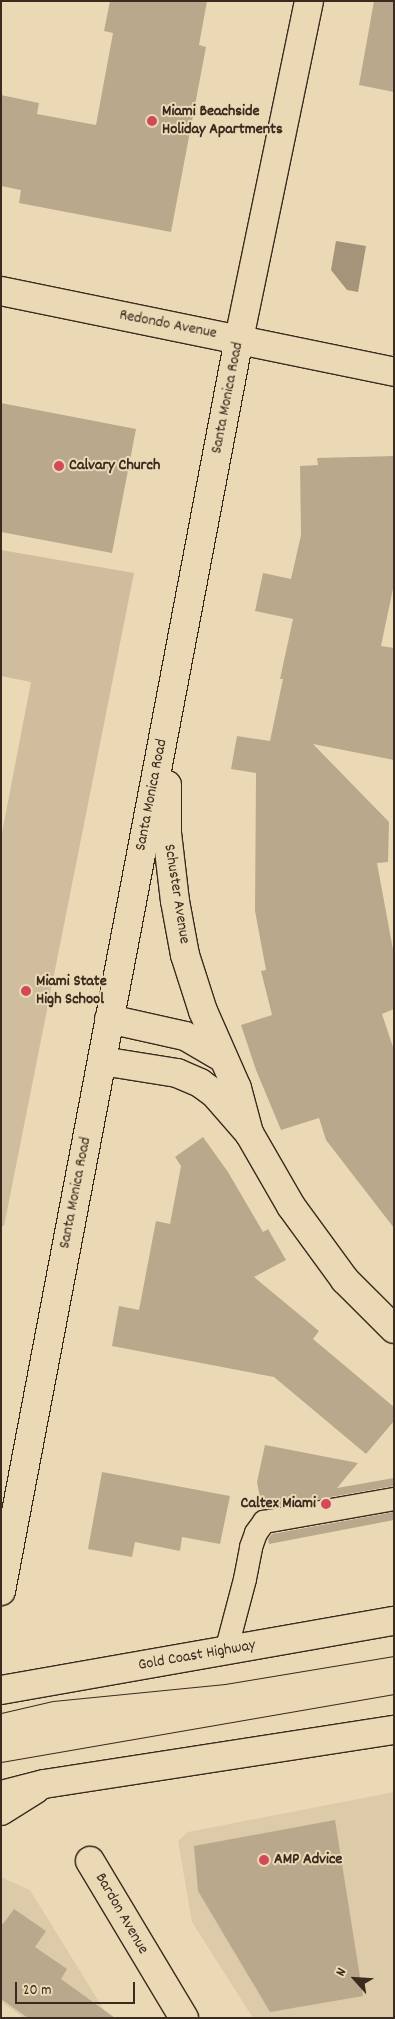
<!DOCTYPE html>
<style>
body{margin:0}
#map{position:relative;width:395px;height:2019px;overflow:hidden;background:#ebd9b6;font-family:Dekko,sans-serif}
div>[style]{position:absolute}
.built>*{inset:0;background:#dccaa9}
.green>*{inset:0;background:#cfbd9d}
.water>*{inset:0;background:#a5937a}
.building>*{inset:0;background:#baa88c}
.roads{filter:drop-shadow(1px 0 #3b2a1e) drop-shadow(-1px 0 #3b2a1e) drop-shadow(0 1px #3b2a1e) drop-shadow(0 -1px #3b2a1e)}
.service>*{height:22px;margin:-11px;padding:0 11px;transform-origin:11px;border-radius:11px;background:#ebd9b6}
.minor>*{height:28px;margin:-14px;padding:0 14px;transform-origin:14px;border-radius:14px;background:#ebd9b6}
.tertiary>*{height:28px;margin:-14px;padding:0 14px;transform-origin:14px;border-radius:14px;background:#ebd9b6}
.trunk>*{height:28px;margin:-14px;padding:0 14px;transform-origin:14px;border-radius:14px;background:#ebd9b6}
.tram>*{height:1px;margin:-0.5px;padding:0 0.5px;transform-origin:0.5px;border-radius:0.5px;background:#3b2a1e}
.dots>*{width:14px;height:14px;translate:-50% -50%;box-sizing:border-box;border:2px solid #ebd9b6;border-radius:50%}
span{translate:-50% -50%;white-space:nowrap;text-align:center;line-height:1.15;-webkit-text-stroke:4px #ebd9b6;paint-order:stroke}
.poi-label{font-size:16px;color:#3b2a1e;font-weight:700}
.left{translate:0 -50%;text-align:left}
.right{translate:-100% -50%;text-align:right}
.street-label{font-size:16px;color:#3b2a1e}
.frame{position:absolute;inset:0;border:2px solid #3b2a1e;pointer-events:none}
.north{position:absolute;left:330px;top:1954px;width:50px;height:50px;-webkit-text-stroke:4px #ebd9b6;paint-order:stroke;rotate:296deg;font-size:14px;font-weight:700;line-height:20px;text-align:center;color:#3b2a1e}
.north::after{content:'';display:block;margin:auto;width:18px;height:22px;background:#3b2a1e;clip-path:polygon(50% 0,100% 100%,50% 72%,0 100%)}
.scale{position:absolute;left:15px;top:1982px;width:120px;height:22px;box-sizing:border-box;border:2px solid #3b2a1e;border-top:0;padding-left:6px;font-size:15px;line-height:18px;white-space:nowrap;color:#3b2a1e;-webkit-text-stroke:4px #ebd9b6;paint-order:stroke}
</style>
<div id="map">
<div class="built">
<i style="clip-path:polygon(394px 1792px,394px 2018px,253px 2018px,192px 1922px,178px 1841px,188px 1832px)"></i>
<i style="clip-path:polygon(1px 1877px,30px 1890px,109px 2018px,24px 2018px,1px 2002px)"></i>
</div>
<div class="green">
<i style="clip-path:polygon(1px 550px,134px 573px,4px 1226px,1px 1226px,1px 838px,31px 682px,1px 676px)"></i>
</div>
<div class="water">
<i style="clip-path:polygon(336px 241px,366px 246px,358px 292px,347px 290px,331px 270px)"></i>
</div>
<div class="building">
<i style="clip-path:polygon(110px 1px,207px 1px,199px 45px,206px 47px,171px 232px,19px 203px,21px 190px,1px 186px,1px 95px,39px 103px,37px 114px,96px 125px,113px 33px,104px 31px)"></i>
<i style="clip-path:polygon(374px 1px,394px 1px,394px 92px,359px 85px)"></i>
<i style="clip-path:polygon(1px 403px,136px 429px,112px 553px,1px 532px)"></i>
<i style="clip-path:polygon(394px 456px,394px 584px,381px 646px,394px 648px,394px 760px,313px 744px,389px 822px,388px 862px,377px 863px,394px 955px,394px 1009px,382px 1014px,394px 1050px,394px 1228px,326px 1140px,319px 1118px,281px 1130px,256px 1070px,241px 1025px,272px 1015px,261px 971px,266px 970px,255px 911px,256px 773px,231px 769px,237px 736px,270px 741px,283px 679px,280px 679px,293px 619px,255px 611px,263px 573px,291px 579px,301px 535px,300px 466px,318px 465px,317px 458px)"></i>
<i style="clip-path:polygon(203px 1137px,228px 1172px,263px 1232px,268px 1229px,286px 1260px,254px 1277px,319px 1331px,313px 1339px,394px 1407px,394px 1421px,366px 1454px,274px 1377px,112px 1346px,119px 1306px,139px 1310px,156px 1221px,170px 1224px,181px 1166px,175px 1157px)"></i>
<i style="clip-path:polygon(265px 1445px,358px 1463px,337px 1488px,394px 1478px,394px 1486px,262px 1509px,257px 1482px)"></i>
<i style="clip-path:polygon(102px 1472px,230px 1496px,220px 1544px,182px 1537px,180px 1551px,135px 1542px,132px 1557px,88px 1549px)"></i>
<i style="clip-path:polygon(394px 1512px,394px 1520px,269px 1544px,268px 1539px,272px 1534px)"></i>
<i style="clip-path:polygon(335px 1820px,363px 1996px,270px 2012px,198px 1891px,194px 1846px)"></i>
<i style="clip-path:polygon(14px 1909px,46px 1931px,35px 1947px,67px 1969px,61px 1979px,115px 2018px,28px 2018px,1px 1999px,1px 1922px,3px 1924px)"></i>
</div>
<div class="roads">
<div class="service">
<i style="left:226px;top:1651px;width:74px;rotate:-75.2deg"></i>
<i style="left:245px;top:1579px;width:33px;rotate:-79deg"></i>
<i style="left:251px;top:1547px;width:15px;rotate:-70deg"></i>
<i style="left:256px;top:1533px;width:14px;rotate:-54deg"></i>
<i style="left:264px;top:1522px;width:132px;rotate:-10deg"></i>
</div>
<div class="minor">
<i style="left:1px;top:291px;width:401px;rotate:11.6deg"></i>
<i style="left:167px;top:785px;width:48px;rotate:90deg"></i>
<i style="left:167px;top:833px;width:68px;rotate:83.3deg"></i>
<i style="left:175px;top:901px;width:55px;rotate:79.5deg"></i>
<i style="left:185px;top:955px;width:59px;rotate:72.2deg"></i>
<i style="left:203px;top:1011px;width:84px;rotate:66.2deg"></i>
<i style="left:237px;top:1088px;width:47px;rotate:75.1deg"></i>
<i style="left:109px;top:1019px;width:78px;rotate:12.6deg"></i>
<i style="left:185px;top:1036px;width:44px;rotate:30.1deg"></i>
<i style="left:102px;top:1061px;width:76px;rotate:9.1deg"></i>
<i style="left:177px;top:1073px;width:25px;rotate:23deg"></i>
<i style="left:200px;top:1083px;width:19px;rotate:36deg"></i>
<i style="left:215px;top:1094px;width:52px;rotate:48.9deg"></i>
<i style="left:249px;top:1133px;width:84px;rotate:60.1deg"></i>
<i style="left:291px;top:1206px;width:92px;rotate:53.9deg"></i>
<i style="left:345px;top:1280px;width:69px;rotate:45deg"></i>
<i style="left:1px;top:1591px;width:1274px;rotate:-79.24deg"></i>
<i style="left:239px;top:339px;width:345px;rotate:-78.3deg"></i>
</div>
<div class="tertiary">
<i style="left:1px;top:1811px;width:41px;rotate:-32.2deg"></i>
<i style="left:90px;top:1861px;width:183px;rotate:59.1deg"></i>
</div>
<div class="trunk">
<i style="left:1px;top:1690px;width:399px;rotate:-10deg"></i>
<i style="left:1px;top:1795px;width:44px;rotate:-14.3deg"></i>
<i style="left:44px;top:1784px;width:354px;rotate:-8.8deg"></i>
</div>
</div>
<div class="tram">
<i style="left:1px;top:1713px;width:53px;rotate:-13deg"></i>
<i style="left:53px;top:1701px;width:173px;rotate:-5.6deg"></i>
<i style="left:225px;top:1684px;width:171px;rotate:-9.4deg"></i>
<i style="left:1px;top:1762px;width:399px;rotate:-9.8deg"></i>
</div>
<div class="dots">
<i style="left:152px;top:121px;background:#d1495b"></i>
<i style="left:59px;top:466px;background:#d1495b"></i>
<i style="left:26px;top:991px;background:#d1495b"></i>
<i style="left:326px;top:1504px;background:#d1495b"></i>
<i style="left:264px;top:1860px;background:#d1495b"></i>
</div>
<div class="poi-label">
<span class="left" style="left:162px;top:121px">Miami Beachside<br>Holiday Apartments</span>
<span class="left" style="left:69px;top:466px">Calvary Church</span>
<span class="left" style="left:36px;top:991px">Miami State<br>High School</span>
<span class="right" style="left:316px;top:1504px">Caltex Miami</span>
<span class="left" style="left:274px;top:1860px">AMP Advice</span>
</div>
<div class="street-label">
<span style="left:168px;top:325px;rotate:11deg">Redondo Avenue</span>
<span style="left:228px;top:398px;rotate:-79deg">Santa Monica Road</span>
<span style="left:152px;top:795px;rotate:-79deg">Santa Monica Road</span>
<span style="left:176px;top:894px;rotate:81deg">Schuster Avenue</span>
<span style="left:76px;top:1193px;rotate:-79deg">Santa Monica Road</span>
<span style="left:197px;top:1656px;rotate:-10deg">Gold Coast Highway</span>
<span style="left:121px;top:1914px;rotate:60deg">Bardon Avenue</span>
</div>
<div class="frame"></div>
<div class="north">N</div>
<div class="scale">20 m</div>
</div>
